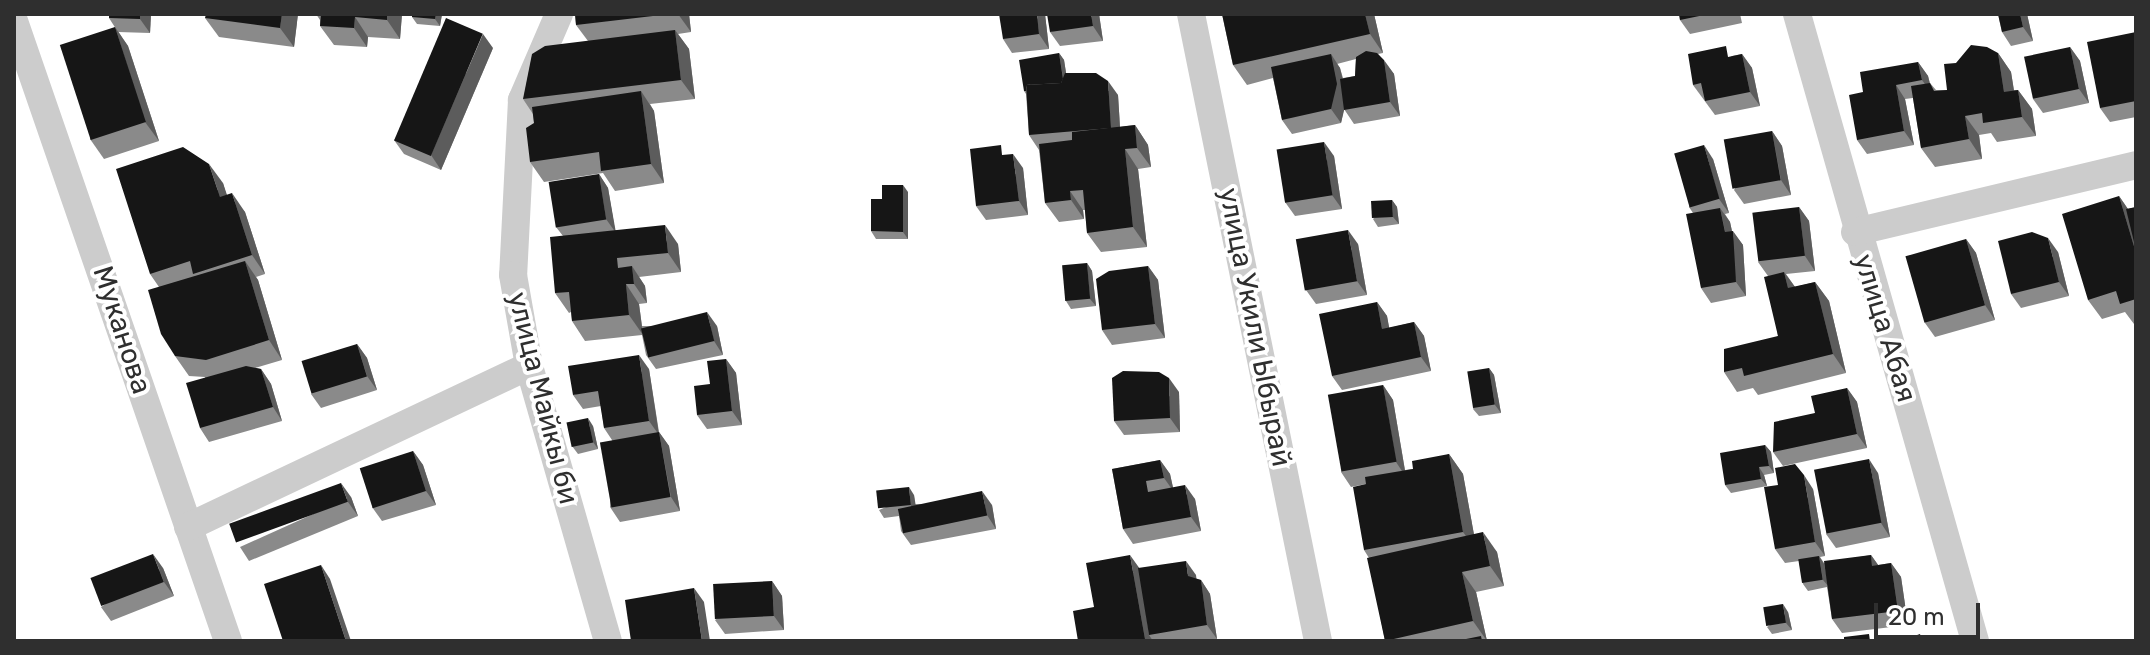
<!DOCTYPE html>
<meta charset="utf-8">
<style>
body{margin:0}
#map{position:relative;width:2150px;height:655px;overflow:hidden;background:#fff;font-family:Rubik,sans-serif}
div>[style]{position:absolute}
.minor>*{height:28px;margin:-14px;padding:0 14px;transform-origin:14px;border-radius:14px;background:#ccc}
.wall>*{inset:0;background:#8a8a8a}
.shaded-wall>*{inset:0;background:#5c5c5c}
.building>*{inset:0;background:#161616;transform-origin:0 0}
span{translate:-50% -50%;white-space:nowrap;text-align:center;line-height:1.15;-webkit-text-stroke:8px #fff;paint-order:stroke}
.street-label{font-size:28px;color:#2f2f2f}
.frame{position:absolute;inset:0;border:16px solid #2f2f2f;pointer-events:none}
.scale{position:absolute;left:1874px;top:603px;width:106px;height:36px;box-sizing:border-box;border:4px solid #2f2f2f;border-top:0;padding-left:10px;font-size:24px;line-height:28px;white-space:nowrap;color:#2f2f2f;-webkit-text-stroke:6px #fff;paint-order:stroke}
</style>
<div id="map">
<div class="minor">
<i style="left:559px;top:14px;width:94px;rotate:113.3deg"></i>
<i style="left:522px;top:100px;width:175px;rotate:92.9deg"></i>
<i style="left:513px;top:275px;width:92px;rotate:80deg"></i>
<i style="left:529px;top:366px;width:286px;rotate:74deg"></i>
<i style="left:1191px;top:14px;width:640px;rotate:78.55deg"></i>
<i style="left:1797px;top:14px;width:652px;rotate:74.15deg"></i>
<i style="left:14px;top:21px;width:656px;rotate:70.96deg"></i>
<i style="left:1855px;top:232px;width:289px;rotate:-13.4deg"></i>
<i style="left:188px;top:527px;width:377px;rotate:-25.3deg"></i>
</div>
<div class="wall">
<i style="clip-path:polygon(109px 14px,151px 14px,150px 33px,118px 32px,109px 18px)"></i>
<i style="clip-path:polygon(298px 14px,294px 47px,219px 37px,205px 18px)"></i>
<i style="clip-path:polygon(316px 14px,402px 14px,400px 39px,368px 37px,367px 47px,334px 45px,320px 26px,320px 20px)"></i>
<i style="clip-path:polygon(442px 14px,440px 26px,417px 24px,412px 17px)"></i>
<i style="clip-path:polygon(575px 14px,689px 14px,691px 32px,678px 34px,689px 49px,695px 99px,650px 104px,654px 111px,664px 183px,615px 191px,603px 173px,544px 182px,530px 162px,534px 123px,533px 114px,523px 99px,588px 41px,576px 25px)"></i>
<i style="clip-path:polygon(1045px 14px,1049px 49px,1012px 53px,1003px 39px)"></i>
<i style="clip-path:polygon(1099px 14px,1103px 41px,1060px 46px,1050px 32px)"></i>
<i style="clip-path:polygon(evenodd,1222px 14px,1374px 14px,1383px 53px,1378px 54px,1394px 74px,1400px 116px,1354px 124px,1344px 109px,1341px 123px,1292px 134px,1282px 120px,1273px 78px,1247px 85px,1233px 65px,1222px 14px,1356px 59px,1355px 76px,1343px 78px,1340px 68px,1337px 64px,1356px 59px)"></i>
<i style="clip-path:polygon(1679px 14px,1740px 14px,1742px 23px,1690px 34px,1680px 20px)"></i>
<i style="clip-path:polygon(1998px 14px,2027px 14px,2033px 41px,2011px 46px,2002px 32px)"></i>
<i style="clip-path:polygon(115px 27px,128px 46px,159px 141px,104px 159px,90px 139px)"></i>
<i style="clip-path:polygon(2136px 32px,2136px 117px,2110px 122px,2100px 108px)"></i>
<i style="clip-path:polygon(2070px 47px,2080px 61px,2089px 103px,2043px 113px,2033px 99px)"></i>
<i style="clip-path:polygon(493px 48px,441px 170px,404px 154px,394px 140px)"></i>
<i style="clip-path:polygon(1059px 53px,1064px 60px,1066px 73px,1118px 95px,1120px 127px,1135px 125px,1148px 145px,1151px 167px,1138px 169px,1147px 247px,1101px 252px,1087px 233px,1085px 210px,1083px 210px,1084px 219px,1059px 222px,1045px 203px,1039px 150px,1029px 135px,1026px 94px,1024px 91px)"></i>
<i style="clip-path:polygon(1998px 53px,2011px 72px,2014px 90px,2018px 90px,2032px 109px,2036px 136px,1997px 142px,1991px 133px,1979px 135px,1982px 159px,1935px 167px,1921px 148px,1913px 98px,1905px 99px,1914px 145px,1867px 154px,1857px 140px,1863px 92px,1918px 62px,1928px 76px,1930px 83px,1936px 90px,1947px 90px,1956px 63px)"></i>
<i style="clip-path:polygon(1742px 54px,1752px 68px,1760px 106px,1715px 115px,1693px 85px,1732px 56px)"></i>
<i style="clip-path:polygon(1772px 131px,1782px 146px,1791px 195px,1744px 204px,1734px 190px)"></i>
<i style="clip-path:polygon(1334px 156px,1342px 209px,1295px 216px,1285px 202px)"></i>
<i style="clip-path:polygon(1713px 159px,1729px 213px,1725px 214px,1730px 222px,1732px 231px,1743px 245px,1746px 296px,1711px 303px,1701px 288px,1693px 213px,1689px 207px)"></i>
<i style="clip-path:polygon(1023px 168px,1028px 215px,986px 220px,976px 206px)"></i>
<i style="clip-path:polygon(599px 174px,608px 188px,615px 230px,678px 244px,681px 272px,639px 277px,645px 286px,647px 303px,639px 304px,642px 326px,717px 326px,723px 355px,656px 369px,646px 355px,642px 335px,585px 341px,572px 321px,571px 312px,569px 313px,555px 293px,563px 236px,556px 227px)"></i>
<i style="clip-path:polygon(223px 183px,226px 194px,245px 212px,265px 274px,256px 277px,258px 280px,282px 360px,255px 368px,261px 369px,271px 384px,282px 421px,209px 442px,200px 428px,205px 377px,189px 376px,175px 356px,159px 287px,150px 274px)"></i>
<i style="clip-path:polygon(908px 192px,908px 239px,876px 239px,871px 231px,882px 199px)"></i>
<i style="clip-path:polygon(2119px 196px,2128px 209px,2136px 207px,2136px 323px,2134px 324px,2125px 312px,2102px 319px,2088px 300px)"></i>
<i style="clip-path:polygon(1392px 200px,1397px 207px,1399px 224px,1378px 227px,1373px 219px)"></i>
<i style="clip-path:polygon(1799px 207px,1809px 221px,1815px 271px,1786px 274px,1795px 287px,1815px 282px,1829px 301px,1846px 373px,1758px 395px,1753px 388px,1737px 392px,1724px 372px,1778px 336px,1768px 276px,1758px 262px)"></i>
<i style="clip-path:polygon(1966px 239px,1976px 253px,1995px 320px,1935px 337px,1925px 323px)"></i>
<i style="clip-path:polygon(1358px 244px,1367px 295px,1316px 304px,1306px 290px)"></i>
<i style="clip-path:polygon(2058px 252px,2069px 296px,2021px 308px,2011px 294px)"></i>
<i style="clip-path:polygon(1087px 263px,1092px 271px,1096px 306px,1071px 309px,1066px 301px)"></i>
<i style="clip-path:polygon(1148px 266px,1158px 280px,1165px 338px,1112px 345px,1102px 330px)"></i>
<i style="clip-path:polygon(1377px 302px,1387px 316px,1389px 328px,1414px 322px,1424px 336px,1431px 371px,1342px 390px,1332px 376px)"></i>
<i style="clip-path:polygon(357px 344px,367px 358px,377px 390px,321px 408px,311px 394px)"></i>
<i style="clip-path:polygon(726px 359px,736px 373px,742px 425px,707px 429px,697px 415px)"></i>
<i style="clip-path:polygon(1489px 368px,1494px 375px,1501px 413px,1479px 416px,1473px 409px)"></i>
<i style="clip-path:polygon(649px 369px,659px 432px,669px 446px,680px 511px,620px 522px,610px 507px,612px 440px,604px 428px,601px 406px,583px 409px,573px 395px)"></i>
<i style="clip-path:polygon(1383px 385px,1393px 400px,1405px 470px,1413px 469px,1449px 454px,1463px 474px,1474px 535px,1497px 552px,1504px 586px,1476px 592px,1487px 641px,1385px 641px,1369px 558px,1364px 550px,1366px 484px,1351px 487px,1341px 472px)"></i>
<i style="clip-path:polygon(1847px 388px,1857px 402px,1867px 448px,1783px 466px,1773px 452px,1815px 413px)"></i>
<i style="clip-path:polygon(1179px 392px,1180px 432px,1124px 435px,1114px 421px)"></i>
<i style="clip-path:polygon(593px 426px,598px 449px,578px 454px,572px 446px)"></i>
<i style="clip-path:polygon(1765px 445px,1771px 452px,1774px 473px,1764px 475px,1767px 486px,1731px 493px,1725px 485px)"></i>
<i style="clip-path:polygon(413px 451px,423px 465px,436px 505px,382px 521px,372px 507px)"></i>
<i style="clip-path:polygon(1160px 460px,1170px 474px,1173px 488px,1195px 499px,1201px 531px,1133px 544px,1123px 529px,1112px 469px)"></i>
<i style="clip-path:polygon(1878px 473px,1890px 537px,1836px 548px,1826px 534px)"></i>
<i style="clip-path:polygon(1813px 489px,1825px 556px,1820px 557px,1824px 563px,1871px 555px,1878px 565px,1891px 563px,1901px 577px,1908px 625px,1842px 633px,1832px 619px,1827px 587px,1808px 591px,1803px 584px,1799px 561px,1785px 563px,1775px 549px)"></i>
<i style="clip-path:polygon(914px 495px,915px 504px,992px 505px,996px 529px,911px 545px,901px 531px,899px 516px,884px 518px,879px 510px)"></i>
<i style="clip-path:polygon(351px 497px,358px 516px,249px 561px,240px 547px)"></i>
<i style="clip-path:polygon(163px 568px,174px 596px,111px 621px,101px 607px)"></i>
<i style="clip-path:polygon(1139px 568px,1196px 575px,1196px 579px,1201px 580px,1210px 594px,1217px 639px,1207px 641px,1078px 641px,1094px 607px)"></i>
<i style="clip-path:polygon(772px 581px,782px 596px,784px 630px,725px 634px,715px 620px)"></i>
<i style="clip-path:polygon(1788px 612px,1792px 630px,1772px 634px,1767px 627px)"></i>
</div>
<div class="shaded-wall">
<i style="clip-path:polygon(140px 14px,151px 14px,150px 33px,140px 19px)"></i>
<i style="clip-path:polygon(282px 14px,298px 14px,294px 47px,280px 28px)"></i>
<i style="clip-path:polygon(387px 14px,402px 14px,400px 39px,387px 20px)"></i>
<i style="clip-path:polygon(436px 14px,442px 14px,440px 26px,435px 19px)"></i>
<i style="clip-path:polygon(678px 14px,689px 14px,691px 32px)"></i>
<i style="clip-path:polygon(1037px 14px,1045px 14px,1049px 49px,1039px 34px)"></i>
<i style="clip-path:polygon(1091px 14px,1099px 14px,1103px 41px,1093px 26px)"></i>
<i style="clip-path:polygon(1365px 14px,1374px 14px,1383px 53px,1370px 34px)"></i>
<i style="clip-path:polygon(2020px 14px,2027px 14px,2033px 41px,2023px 27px)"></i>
<i style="clip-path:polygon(355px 17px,368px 37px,367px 47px,354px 28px)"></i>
<i style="clip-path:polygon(115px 27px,128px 46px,159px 141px,145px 122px)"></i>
<i style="clip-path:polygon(675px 30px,689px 49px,695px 99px,681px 80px)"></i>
<i style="clip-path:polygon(483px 34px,493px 48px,441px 170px,431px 155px)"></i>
<i style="clip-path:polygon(2070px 47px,2080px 61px,2089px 103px,2079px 89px)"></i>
<i style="clip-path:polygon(1059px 53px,1064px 60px,1069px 92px,1064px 84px)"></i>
<i style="clip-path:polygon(1998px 53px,2011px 72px,2017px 111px,2004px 92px)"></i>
<i style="clip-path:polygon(1331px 54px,1340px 68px,1347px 98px,1341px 123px,1331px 109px)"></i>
<i style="clip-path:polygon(1742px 54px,1752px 68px,1760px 106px,1750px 92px)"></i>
<i style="clip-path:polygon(1384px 60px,1394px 74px,1400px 116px,1390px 102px)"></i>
<i style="clip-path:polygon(1918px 62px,1928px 76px,1932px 94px,1922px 80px)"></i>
<i style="clip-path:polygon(1108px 81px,1118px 95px,1121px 144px,1111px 130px)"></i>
<i style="clip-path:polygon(1896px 85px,1905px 99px,1914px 145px,1904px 131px)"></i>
<i style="clip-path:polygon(2018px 90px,2032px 109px,2036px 136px,2022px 117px)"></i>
<i style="clip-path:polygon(641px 91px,654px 111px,664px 183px,651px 164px)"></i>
<i style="clip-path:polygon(1965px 116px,1979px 135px,1982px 159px,1969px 139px)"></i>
<i style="clip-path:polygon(1135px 125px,1148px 145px,1151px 167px,1137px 148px)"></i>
<i style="clip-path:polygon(1772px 131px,1782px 146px,1791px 195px,1781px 180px)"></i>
<i style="clip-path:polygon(1324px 142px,1334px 156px,1342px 209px,1332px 195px)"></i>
<i style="clip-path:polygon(1704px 145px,1713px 159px,1729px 213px,1719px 199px)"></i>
<i style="clip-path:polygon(1125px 149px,1138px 169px,1147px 247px,1133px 227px)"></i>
<i style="clip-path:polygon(1013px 154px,1023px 168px,1028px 215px,1019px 201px)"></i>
<i style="clip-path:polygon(209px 164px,223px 183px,234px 216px,220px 197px)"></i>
<i style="clip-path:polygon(599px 174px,608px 188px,616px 233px,606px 219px)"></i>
<i style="clip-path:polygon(903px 185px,908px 192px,908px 239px,903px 232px)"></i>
<i style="clip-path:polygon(1070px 191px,1083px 210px,1084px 219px,1071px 200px)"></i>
<i style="clip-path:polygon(232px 193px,245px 212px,265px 274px,252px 255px)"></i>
<i style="clip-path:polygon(2119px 196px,2132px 215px,2136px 253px)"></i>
<i style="clip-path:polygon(1392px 200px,1397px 207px,1399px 224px,1393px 217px)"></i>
<i style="clip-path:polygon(1799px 207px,1809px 221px,1815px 271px,1805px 256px)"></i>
<i style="clip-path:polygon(1720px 208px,1730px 222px,1734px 241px,1733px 231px,1743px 245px,1746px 296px,1736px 282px)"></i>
<i style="clip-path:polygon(665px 225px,678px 244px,681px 272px,668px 253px)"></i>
<i style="clip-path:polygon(1348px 230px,1358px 244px,1367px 295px,1357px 281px)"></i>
<i style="clip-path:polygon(2048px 238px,2058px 252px,2069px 296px,2059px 282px)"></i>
<i style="clip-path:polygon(1966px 239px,1976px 253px,1995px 320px,1985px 305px)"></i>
<i style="clip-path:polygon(245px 261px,258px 280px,282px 360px,269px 340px)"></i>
<i style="clip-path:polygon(1087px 263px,1092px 271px,1096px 306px,1090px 299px)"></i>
<i style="clip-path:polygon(632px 266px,645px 286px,647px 303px,634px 284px)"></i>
<i style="clip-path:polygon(1148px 266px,1158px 280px,1165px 338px,1155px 324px)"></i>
<i style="clip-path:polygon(1784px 272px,1798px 291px,1788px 288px)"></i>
<i style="clip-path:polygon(1815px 282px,1829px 301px,1846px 373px,1833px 354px)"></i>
<i style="clip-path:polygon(626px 284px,639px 304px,643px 335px,629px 315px)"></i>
<i style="clip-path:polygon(1377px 302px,1387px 316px,1392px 343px,1382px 329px)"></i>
<i style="clip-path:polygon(707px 312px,717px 326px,723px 355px,714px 341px)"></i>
<i style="clip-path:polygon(1414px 322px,1424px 336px,1431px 371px,1421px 357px)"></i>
<i style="clip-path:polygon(357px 344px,367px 358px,377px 390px,367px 376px)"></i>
<i style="clip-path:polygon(639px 355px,649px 369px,659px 435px,649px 421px)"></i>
<i style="clip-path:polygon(726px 359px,736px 373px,742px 425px,732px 411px)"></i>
<i style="clip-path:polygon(1489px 368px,1494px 375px,1501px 413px,1495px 405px)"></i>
<i style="clip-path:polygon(261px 369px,271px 384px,282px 421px,273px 407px)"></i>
<i style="clip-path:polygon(1169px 378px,1179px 392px,1180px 432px,1170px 418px)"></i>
<i style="clip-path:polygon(1383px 385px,1393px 400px,1406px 477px,1396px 462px)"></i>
<i style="clip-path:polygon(1847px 388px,1857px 402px,1867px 448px,1857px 434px)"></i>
<i style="clip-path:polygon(588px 418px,593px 426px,598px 449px,593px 442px)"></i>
<i style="clip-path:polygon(659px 432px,669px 446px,680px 511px,671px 497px)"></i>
<i style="clip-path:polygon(1765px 445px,1771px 452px,1774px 473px,1769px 466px)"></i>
<i style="clip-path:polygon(413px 451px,423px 465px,436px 505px,426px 491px)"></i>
<i style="clip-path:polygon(1449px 454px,1463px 474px,1477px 551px,1463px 532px)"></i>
<i style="clip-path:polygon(1869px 459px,1878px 473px,1890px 537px,1881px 523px)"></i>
<i style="clip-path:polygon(1160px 460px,1170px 474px,1174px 492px,1164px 478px)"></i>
<i style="clip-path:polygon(1759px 467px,1764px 475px,1767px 486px,1761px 479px)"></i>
<i style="clip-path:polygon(1804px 475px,1813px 489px,1825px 556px,1815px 542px)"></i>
<i style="clip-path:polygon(341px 483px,351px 497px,358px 516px,348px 502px)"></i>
<i style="clip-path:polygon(1185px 485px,1195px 499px,1201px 531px,1191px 517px)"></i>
<i style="clip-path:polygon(909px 487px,914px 495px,917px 513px,911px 506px)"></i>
<i style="clip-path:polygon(982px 491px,992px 505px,996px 529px,987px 515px)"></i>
<i style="clip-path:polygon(1483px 532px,1497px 552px,1504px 586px,1490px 566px)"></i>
<i style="clip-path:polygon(153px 554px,163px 568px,174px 596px,164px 582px)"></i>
<i style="clip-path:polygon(1130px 555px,1140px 569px,1149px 635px,1153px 641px,1147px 641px,1145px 639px)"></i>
<i style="clip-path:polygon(1871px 555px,1881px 569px,1872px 566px)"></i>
<i style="clip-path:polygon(1819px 556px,1824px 564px,1829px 587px,1823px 580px)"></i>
<i style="clip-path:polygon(1186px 561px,1196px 575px,1198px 591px,1188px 576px)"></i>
<i style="clip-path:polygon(1891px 563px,1901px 577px,1908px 625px,1898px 611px)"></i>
<i style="clip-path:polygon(321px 565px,330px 579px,351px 641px,346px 641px)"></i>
<i style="clip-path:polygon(1462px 572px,1476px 592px,1487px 641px,1473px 621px)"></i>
<i style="clip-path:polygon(1201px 580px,1210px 594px,1217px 639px,1207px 625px)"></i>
<i style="clip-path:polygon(772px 581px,782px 596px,784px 630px,774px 616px)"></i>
<i style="clip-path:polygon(694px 588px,704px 602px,710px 641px,702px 641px)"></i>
<i style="clip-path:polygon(1783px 604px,1788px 612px,1792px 630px,1786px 623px)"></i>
</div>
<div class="building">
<i style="clip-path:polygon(109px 14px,140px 14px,140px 19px,109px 18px)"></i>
<i style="clip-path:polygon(206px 14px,282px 14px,280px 28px,205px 18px)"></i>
<i style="clip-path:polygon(321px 14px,387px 14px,387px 20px,355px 17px,354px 28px,320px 26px)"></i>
<i style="clip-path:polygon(412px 14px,436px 14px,435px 19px,412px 17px)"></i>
<i style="clip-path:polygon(575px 14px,670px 14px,576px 25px)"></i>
<i style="clip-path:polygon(999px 14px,1037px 14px,1039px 34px,1003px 39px)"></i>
<i style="clip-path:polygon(1047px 14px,1091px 14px,1093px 26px,1050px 32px)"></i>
<i style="clip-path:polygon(1222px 14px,1365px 14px,1370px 34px,1233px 65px)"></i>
<i style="clip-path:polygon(1679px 14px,1709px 14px,1680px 20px)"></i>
<i style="clip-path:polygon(1998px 14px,2020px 14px,2023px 27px,2002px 32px)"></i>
<i style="left:446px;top:18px;width:40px;height:133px;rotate:23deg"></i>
<i style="left:115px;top:27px;width:100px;height:58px;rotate:72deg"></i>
<i style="clip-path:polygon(675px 30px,681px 80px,523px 99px,532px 54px,545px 46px)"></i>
<i style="clip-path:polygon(2136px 32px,2136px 101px,2100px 108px,2087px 42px)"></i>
<i style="clip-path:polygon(1971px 45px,1987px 47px,1998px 53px,2004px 92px,2018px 90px,2022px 117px,1983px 123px,1982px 113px,1965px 116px,1969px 139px,1921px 148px,1911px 86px,1930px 83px,1934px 91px,1947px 90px,1944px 64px,1956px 63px)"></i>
<i style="clip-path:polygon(1726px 46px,1728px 57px,1742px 54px,1750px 92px,1705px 101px,1701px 83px,1693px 85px,1688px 54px)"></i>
<i style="left:2070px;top:47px;width:43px;height:47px;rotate:78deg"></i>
<i style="clip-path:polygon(1366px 51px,1377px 53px,1384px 60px,1390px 102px,1344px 110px,1340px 79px,1355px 76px,1356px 57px)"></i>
<i style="clip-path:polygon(1059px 53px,1063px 79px,1061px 83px,1026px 85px,1026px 91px,1024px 91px,1019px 60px)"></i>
<i style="clip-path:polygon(1331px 54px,1337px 84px,1331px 109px,1282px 120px,1271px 67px)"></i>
<i style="clip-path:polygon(1918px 62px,1922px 80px,1896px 85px,1904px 131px,1857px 140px,1849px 95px,1863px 92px,1860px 72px)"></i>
<i style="clip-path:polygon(1065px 73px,1096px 73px,1108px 81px,1111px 128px,1029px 135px,1026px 85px,1061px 83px)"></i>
<i style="clip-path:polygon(641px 91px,651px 164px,601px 171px,599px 152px,530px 162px,526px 128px,534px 123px,532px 107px)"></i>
<i style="clip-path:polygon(1135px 125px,1137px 148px,1125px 149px,1133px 227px,1087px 233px,1083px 190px,1070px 191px,1071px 200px,1045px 203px,1039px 144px,1072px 140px,1072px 132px)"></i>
<i style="left:1772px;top:131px;width:50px;height:49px;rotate:80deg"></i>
<i style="left:1324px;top:142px;width:54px;height:48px;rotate:81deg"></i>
<i style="clip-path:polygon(1001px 145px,1002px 155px,1013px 154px,1019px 201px,976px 206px,970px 149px)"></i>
<i style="left:1704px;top:145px;width:56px;height:31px;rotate:74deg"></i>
<i style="clip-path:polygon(183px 147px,209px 164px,220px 197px,232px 193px,252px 255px,193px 274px,190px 261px,150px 274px,116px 169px)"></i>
<i style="left:599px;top:174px;width:46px;height:51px;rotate:81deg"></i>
<i style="clip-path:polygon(882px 185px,903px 185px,903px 232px,871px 231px,871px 199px,882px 199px)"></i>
<i style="clip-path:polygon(2119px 196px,2136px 253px,2136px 299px,2120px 304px,2116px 291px,2088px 300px,2062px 214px)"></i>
<i style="left:1392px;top:200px;width:17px;height:21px;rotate:87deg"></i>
<i style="left:1799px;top:207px;width:49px;height:47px;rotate:83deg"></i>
<i style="clip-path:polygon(2136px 207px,2136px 242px,2134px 242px,2126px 209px)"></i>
<i style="clip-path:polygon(1720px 208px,1725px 232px,1733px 231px,1736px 282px,1701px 288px,1686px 214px)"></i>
<i style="clip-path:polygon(665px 225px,668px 253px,617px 258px,618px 268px,632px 266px,634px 284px,626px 284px,629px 315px,572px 321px,569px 292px,555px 293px,550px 237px)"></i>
<i style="left:1348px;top:230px;width:52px;height:53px;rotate:80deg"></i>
<i style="clip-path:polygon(2032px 232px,2048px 238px,2059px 282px,2011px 294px,1998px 241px)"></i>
<i style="left:1966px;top:239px;width:69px;height:63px;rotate:74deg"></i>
<i style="clip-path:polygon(245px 261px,269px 340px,206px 360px,175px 356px,161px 334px,148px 290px)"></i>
<i style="left:1087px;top:263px;width:36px;height:25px;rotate:85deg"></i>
<i style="clip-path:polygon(1148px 266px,1155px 324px,1102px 330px,1096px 279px,1109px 271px)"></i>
<i style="clip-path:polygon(1784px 272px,1788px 288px,1815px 282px,1833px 354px,1744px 376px,1742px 368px,1724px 372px,1724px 349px,1778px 336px,1764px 277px)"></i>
<i style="clip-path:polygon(1377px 302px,1382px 329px,1414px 322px,1421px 357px,1332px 376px,1319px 314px)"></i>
<i style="left:707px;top:312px;width:30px;height:68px;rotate:76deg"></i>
<i style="left:357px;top:344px;width:34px;height:58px;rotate:73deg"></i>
<i style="clip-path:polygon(639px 355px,649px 421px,604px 428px,598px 391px,573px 395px,568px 366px)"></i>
<i style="clip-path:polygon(726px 359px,732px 411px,697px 415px,694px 386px,710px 384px,707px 361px)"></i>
<i style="clip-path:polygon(246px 366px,261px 369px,273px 407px,200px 428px,186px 383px)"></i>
<i style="left:1489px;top:368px;width:37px;height:22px;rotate:81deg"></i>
<i style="clip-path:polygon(1123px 371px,1159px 372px,1169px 378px,1170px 418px,1114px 421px,1112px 378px)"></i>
<i style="left:1383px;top:385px;width:78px;height:56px;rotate:80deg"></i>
<i style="clip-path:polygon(1847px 388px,1857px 434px,1773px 452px,1774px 422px,1815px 413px,1811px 396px)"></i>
<i style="left:588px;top:418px;width:25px;height:22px;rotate:78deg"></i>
<i style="left:659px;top:432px;width:66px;height:60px;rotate:80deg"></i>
<i style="clip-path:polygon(1765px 445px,1769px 466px,1759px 467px,1761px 479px,1725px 485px,1720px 453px)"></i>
<i style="left:413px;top:451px;width:42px;height:56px;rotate:72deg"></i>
<i style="clip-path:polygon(1449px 454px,1463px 532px,1364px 550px,1353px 487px,1366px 484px,1365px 477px,1413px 469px,1412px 461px)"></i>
<i style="left:1869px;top:459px;width:65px;height:56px;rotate:79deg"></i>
<i style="clip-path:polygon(1160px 460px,1164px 478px,1146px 481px,1148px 492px,1185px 485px,1191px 517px,1123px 529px,1112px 469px)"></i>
<i style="clip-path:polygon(1795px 464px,1804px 475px,1815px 542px,1775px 549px,1764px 487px,1778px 485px,1775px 468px)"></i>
<i style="left:341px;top:483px;width:20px;height:119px;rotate:70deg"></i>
<i style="left:909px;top:487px;width:18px;height:33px;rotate:84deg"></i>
<i style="left:982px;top:491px;width:25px;height:86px;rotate:78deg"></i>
<i style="clip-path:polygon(1483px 532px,1490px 566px,1462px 572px,1473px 621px,1385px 641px,1367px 558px)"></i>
<i style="left:153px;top:554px;width:30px;height:67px;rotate:69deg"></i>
<i style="clip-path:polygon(1130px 555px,1145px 639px,1135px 641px,1078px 641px,1073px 611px,1094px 607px,1086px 563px)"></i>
<i style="clip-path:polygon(1871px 555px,1872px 566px,1891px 563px,1898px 611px,1832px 619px,1824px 561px)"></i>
<i style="left:1819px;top:556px;width:24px;height:21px;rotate:81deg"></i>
<i style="clip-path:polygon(1186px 561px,1188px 576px,1201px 580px,1207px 625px,1149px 635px,1138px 568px)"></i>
<i style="clip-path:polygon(321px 565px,346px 641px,283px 641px,264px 584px)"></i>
<i style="left:772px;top:581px;width:35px;height:59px;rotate:87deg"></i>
<i style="clip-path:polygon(694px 588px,702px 641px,631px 641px,625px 600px)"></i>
<i style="left:1783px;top:604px;width:19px;height:20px;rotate:81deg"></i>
<i style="clip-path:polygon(1869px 634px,1870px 641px,1844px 641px,1844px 637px)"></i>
<i style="clip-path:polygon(1920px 634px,1922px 641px,1900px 641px)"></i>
<i style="clip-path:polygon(1481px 636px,1482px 641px,1456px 641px)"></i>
</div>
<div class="street-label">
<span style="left:1255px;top:327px;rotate:79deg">улица Укили Ыбырай</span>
<span style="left:1885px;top:328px;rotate:73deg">улица Абая</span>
<span style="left:122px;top:330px;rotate:72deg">Муканова</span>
<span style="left:543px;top:398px;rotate:76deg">улица Майкы би</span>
</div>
<div class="frame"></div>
<div class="scale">20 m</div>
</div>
